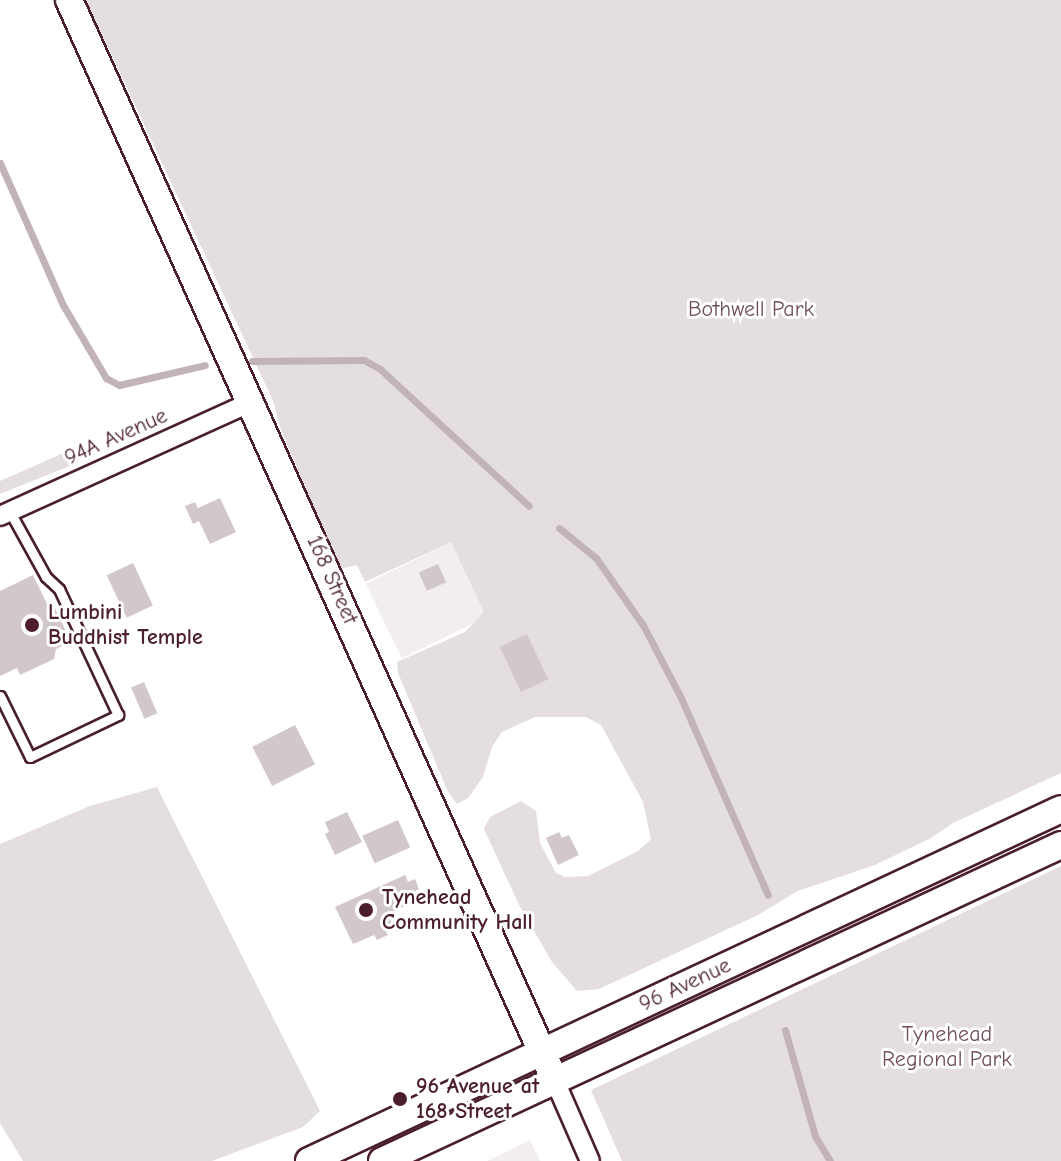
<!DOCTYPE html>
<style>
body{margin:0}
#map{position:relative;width:1061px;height:1161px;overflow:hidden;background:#fff;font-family:"Comic Neue",sans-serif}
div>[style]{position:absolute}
.built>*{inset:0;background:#f2eeef;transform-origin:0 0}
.green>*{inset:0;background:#e5dee0}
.stream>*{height:7px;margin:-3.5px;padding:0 3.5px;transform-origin:3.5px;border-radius:3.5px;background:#c1b3b6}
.building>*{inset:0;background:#d2c7cb;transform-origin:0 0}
.roads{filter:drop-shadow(2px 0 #4a1f2b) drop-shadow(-2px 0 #4a1f2b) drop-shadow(0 2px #4a1f2b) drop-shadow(0 -2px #4a1f2b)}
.lane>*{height:9px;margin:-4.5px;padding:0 4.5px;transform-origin:4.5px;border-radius:4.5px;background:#fff}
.street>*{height:18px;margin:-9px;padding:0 9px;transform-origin:9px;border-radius:9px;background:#fff}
.secondary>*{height:26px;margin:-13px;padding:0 13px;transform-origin:13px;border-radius:13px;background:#fff}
.dots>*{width:22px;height:22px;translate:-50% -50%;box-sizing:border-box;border:4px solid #fff;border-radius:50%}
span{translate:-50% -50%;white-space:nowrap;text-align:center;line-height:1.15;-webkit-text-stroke:6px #fff;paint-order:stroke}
.park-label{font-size:22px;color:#714f58}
.street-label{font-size:22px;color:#4a1f2b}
.poi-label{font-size:22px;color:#4a1f2b;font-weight:700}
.left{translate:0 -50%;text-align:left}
</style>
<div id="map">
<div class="built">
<i style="left:451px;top:542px;width:83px;height:95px;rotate:64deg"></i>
<i style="clip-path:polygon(530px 1140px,540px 1161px,487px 1161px)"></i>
</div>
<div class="green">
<i style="clip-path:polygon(86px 0,1061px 0,1061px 773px,953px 823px,931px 838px,875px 865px,798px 891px,758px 915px,599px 989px,577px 991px,552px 962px,519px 905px,484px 829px,490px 817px,521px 801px,536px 811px,540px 843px,556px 873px,565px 877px,588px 876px,638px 851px,651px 839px,643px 802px,601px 725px,586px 717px,535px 717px,502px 732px,492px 747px,483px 777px,468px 798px,457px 804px,448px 792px,398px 673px,397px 662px,465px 632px,484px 612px,451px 542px,365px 582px,357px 565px,340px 569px,281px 430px,273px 401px)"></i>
<i style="clip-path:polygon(77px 447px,86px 453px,75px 464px,0 494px,0 481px)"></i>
<i style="clip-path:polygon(157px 787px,320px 1111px,303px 1127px,212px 1161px,23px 1161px,0 1123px,0 844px,90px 806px)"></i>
<i style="clip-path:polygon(1061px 866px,1061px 1161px,622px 1161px,591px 1090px)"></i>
</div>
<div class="stream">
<i style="left:0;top:163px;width:155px;rotate:66.1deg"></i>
<i style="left:63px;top:305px;width:85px;rotate:59.5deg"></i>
<i style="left:106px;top:378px;width:15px;rotate:28deg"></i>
<i style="left:119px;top:385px;width:88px;rotate:-13.1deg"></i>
<i style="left:252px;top:361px;width:112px;rotate:-0.5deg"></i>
<i style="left:364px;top:360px;width:18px;rotate:29deg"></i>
<i style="left:380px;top:369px;width:202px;rotate:42.6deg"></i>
<i style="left:559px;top:528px;width:48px;rotate:39deg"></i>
<i style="left:596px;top:558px;width:82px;rotate:55deg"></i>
<i style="left:643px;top:625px;width:82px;rotate:62.5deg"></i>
<i style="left:681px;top:698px;width:215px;rotate:66.2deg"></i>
<i style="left:785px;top:1030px;width:110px;rotate:74.2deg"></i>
<i style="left:815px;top:1136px;width:29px;rotate:59deg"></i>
</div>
<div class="building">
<i style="clip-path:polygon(220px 498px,236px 532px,210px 544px,199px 521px,193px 524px,185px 506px,195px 502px,198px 508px)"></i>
<i style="left:133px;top:563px;width:47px;height:29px;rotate:65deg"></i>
<i style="left:438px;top:564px;width:20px;height:21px;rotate:66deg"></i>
<i style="clip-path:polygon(33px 575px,49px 608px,54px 606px,71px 642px,56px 649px,54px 659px,20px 675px,17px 668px,0 676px,0 591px)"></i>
<i style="left:527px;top:634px;width:50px;height:30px;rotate:65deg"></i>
<i style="left:144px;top:682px;width:34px;height:14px;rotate:67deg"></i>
<i style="left:295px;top:725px;width:44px;height:48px;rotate:63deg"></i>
<i style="clip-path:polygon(347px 812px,362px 842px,335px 855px,325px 834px,329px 832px,325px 822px)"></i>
<i style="left:398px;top:820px;width:30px;height:39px;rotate:66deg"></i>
<i style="clip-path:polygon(559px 832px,562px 838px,569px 835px,579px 855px,558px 865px,546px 838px)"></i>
<i style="clip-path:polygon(405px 875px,408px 882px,415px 879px,419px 889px,414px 892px,417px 900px,388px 914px,393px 926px,385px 930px,388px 935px,377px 940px,374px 935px,353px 944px,335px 907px)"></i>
</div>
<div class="roads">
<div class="lane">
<i style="left:0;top:696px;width:68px;rotate:63.8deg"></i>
<i style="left:30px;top:757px;width:98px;rotate:-25.5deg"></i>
<i style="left:118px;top:715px;width:139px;rotate:-115.1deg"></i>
<i style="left:59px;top:589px;width:18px;rotate:-137deg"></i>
<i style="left:46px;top:577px;width:74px;rotate:-119deg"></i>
</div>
<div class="street">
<i style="left:0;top:516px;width:276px;rotate:-24.4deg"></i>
<i style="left:555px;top:1081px;width:87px;rotate:66.4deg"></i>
</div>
<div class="secondary">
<i style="left:69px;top:0;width:1185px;rotate:65.79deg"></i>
<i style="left:309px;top:1161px;width:830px;rotate:-25.08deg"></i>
<i style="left:382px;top:1161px;width:749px;rotate:-24.96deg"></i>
</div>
</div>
<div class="dots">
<i style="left:32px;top:625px;background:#4a1f2b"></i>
<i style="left:366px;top:910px;background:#4a1f2b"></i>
<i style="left:400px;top:1099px;background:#4a1f2b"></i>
</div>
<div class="park-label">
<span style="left:751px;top:310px">Bothwell Park</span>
<span style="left:947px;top:1047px">Tynehead<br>Regional Park</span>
</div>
<div class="street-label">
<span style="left:116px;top:437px;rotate:-24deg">94A Avenue</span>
<span style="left:332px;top:580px;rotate:66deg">168 Street</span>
<span style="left:685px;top:985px;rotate:-25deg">96 Avenue</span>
</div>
<div class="poi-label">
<span class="left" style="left:48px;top:625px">Lumbini<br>Buddhist Temple</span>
<span class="left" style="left:382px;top:910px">Tynehead<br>Community Hall</span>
<span class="left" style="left:416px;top:1099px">96 Avenue at<br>168 Street</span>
</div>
</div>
